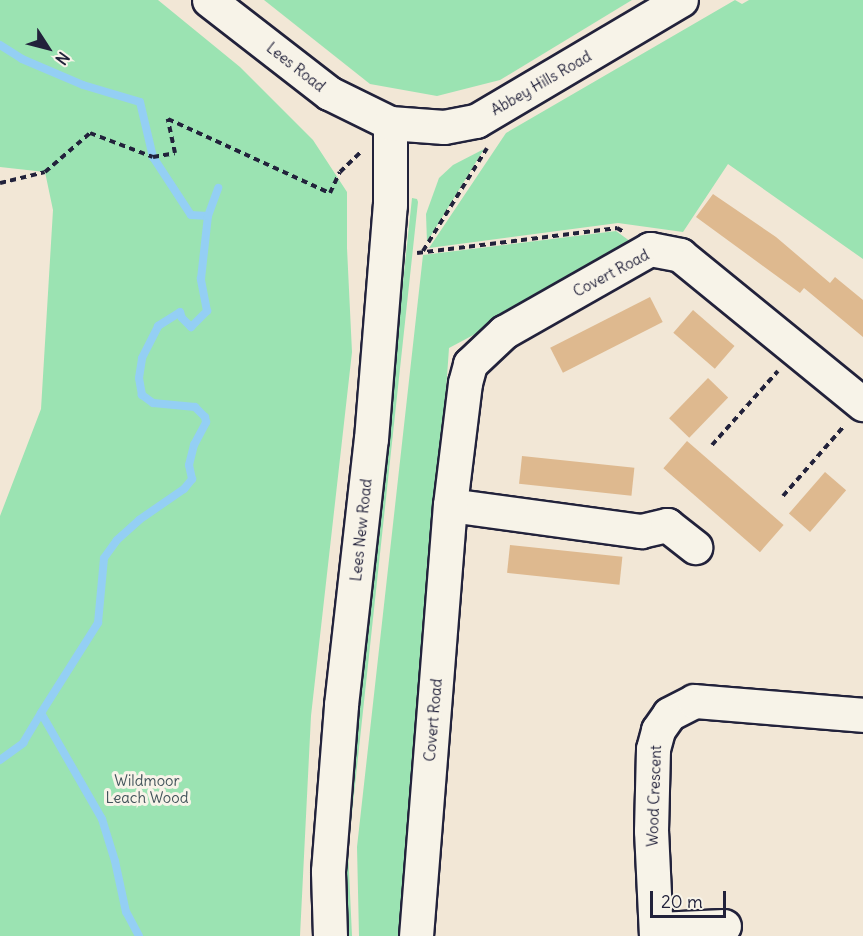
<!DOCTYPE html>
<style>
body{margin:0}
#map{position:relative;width:863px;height:936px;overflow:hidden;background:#f2e7d6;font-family:Delius,sans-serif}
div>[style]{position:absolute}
.green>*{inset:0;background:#9be3b2}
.stream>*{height:8px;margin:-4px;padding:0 4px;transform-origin:4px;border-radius:4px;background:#94cff4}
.building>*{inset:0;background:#deb98f;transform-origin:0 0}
.path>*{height:4px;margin-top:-2px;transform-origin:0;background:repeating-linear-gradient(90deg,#22223b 0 6px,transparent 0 10.5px)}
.roads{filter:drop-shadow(2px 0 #22223b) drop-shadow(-2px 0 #22223b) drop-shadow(0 2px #22223b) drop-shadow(0 -2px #22223b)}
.minor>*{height:33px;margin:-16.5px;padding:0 16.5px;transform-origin:16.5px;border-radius:16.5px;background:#f7f3e8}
.major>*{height:33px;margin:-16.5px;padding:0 16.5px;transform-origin:16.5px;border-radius:16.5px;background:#f7f3e8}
span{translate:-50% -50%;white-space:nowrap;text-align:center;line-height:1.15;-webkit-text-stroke:6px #f7f3e8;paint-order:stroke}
.street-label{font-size:15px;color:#22223b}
.park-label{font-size:15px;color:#405259}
.north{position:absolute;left:18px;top:18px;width:60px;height:60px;-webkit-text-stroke:4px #f7f3e8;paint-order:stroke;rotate:126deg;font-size:16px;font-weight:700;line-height:24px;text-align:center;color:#22223b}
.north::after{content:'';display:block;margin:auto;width:21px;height:27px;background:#22223b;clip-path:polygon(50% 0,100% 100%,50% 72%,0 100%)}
.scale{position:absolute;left:650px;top:891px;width:76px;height:27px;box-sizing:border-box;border:3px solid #22223b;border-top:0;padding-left:8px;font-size:18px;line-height:21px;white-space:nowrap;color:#22223b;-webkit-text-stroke:4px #f7f3e8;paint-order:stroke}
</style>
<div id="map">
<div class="green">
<i style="clip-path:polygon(0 0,158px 0,240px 67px,313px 140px,347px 192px,347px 248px,352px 352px,311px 716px,300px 936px,0 936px,0 516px,41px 409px,53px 210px,45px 172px,0 167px)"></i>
<i style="clip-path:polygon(264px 0,632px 0,500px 80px,437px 96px,370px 84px)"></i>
<i style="clip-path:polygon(735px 0,742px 4px,749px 0,863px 0,863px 259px,728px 164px,683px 232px,618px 223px,429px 248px,506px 133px)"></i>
<i style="clip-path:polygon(484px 149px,427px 242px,426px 214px,439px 178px,453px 165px)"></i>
<i style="clip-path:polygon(412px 198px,417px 199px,418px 202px,348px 850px,352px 936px,346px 936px,342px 851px)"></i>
<i style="clip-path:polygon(616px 231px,638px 247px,449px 348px,408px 936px,359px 936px,357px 847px,423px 255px)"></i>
</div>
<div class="stream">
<i style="left:0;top:45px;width:26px;rotate:32deg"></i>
<i style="left:22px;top:59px;width:66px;rotate:23.1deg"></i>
<i style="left:83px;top:85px;width:59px;rotate:16.6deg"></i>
<i style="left:140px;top:102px;width:57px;rotate:76.7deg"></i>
<i style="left:153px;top:157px;width:69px;rotate:56.8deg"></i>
<i style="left:191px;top:215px;width:17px;rotate:3deg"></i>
<i style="left:0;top:760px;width:29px;rotate:-36deg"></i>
<i style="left:23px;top:743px;width:35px;rotate:-59deg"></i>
<i style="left:139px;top:936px;width:27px;rotate:-118deg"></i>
<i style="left:126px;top:912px;width:52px;rotate:-102.2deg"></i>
<i style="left:115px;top:861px;width:44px;rotate:-107.2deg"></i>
<i style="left:102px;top:819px;width:122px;rotate:-119.9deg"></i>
<i style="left:41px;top:713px;width:107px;rotate:-57.7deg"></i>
<i style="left:98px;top:623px;width:65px;rotate:-84.7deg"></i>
<i style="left:104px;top:558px;width:22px;rotate:-54deg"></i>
<i style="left:117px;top:540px;width:30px;rotate:-42deg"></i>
<i style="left:139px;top:520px;width:55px;rotate:-34.6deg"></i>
<i style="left:184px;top:489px;width:13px;rotate:-51deg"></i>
<i style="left:192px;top:479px;width:14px;rotate:-102deg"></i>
<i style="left:189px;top:465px;width:21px;rotate:-76deg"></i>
<i style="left:194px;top:445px;width:26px;rotate:-62deg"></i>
<i style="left:206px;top:422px;width:5px;rotate:-101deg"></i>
<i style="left:205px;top:417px;width:14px;rotate:-135deg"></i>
<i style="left:195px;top:407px;width:42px;rotate:-174.6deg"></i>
<i style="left:153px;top:403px;width:14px;rotate:-144deg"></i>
<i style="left:142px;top:395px;width:17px;rotate:-100deg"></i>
<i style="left:139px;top:378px;width:20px;rotate:-81deg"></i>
<i style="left:142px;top:358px;width:36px;rotate:-63deg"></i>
<i style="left:158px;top:326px;width:26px;rotate:-32deg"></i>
<i style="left:180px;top:312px;width:6px;rotate:72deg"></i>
<i style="left:182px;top:318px;width:13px;rotate:45deg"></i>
<i style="left:191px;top:327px;width:23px;rotate:-45deg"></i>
<i style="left:207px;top:311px;width:33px;rotate:-101deg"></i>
<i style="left:201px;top:279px;width:63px;rotate:-83.7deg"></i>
<i style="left:208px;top:216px;width:30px;rotate:-70deg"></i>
</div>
<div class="building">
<i style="clip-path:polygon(713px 194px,776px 237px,830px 283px,835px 277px,863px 300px,863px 337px,804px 288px,800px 293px,696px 217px)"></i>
<i style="left:650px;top:297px;width:28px;height:112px;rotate:63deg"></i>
<i style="left:693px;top:310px;width:55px;height:30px;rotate:41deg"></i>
<i style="left:708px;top:378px;width:28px;height:56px;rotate:44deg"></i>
<i style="left:687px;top:441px;width:128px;height:36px;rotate:41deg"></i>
<i style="left:522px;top:456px;width:113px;height:28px;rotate:6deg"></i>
<i style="left:825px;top:472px;width:28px;height:55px;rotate:41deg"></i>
<i style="left:510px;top:545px;width:113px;height:28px;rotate:6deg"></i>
</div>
<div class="path">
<i style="left:0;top:183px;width:46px;rotate:-13.7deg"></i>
<i style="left:45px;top:172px;width:60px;rotate:-40.9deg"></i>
<i style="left:90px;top:133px;width:67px;rotate:20.9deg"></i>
<i style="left:153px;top:157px;width:22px;rotate:-10deg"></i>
<i style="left:175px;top:153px;width:35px;rotate:-102deg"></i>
<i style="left:168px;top:119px;width:178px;rotate:24.6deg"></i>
<i style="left:330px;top:193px;width:23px;rotate:-65deg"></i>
<i style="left:340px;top:172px;width:29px;rotate:-44deg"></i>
<i style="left:423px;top:251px;width:121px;rotate:-58.1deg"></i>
<i style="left:417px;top:253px;width:202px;rotate:-7.1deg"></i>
<i style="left:617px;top:228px;width:8px;rotate:30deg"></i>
<i style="left:712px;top:445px;width:99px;rotate:-48.3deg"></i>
<i style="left:783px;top:496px;width:94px;rotate:-48.9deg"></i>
</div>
<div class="roads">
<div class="minor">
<i style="left:450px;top:505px;width:193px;rotate:7.8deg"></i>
<i style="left:641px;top:531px;width:27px;rotate:-13deg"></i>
<i style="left:667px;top:525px;width:36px;rotate:38deg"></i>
<i style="left:657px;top:929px;width:67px;rotate:-2.6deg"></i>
<i style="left:330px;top:936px;width:65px;rotate:-91.8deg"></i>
<i style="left:328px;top:871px;width:167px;rotate:-85.5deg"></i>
<i style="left:341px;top:705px;width:268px;rotate:-83.6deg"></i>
<i style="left:371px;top:439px;width:235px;rotate:-85.4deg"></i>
<i style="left:390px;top:205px;width:82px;rotate:-90deg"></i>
<i style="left:416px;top:936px;width:432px;rotate:-85.5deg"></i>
<i style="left:450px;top:505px;width:123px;rotate:-83deg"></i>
<i style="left:465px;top:383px;width:20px;rotate:-75deg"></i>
<i style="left:470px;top:364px;width:47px;rotate:-43.3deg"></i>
<i style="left:504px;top:332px;width:168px;rotate:-29.6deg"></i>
<i style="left:650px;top:249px;width:31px;rotate:11deg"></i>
<i style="left:680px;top:255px;width:236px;rotate:39.2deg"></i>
<i style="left:656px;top:936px;width:105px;rotate:-92.7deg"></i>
<i style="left:651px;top:831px;width:82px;rotate:-88.6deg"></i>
<i style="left:653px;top:749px;width:20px;rotate:-75deg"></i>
<i style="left:658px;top:730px;width:19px;rotate:-55deg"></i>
<i style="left:669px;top:714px;width:28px;rotate:-27deg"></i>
<i style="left:694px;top:701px;width:170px;rotate:4.7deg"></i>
</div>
<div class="major">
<i style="left:209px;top:0;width:152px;rotate:37.8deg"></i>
<i style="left:329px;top:93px;width:68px;rotate:26.2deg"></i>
<i style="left:390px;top:123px;width:54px;rotate:4.2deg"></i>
<i style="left:444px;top:127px;width:33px;rotate:-11deg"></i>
<i style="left:476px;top:121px;width:238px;rotate:-30.6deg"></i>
</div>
</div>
<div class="street-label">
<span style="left:296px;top:67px;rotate:38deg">Lees Road</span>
<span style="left:541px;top:83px;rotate:-30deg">Abbey Hills Road</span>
<span style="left:611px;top:273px;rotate:-28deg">Covert Road</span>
<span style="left:361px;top:530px;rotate:-84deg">Lees New Road</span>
<span style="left:433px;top:720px;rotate:-85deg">Covert Road</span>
<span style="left:654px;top:796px;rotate:-88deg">Wood Crescent</span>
</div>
<div class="park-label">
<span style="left:147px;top:789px">Wildmoor<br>Leach Wood</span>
</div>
<div class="north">N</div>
<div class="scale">20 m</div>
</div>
